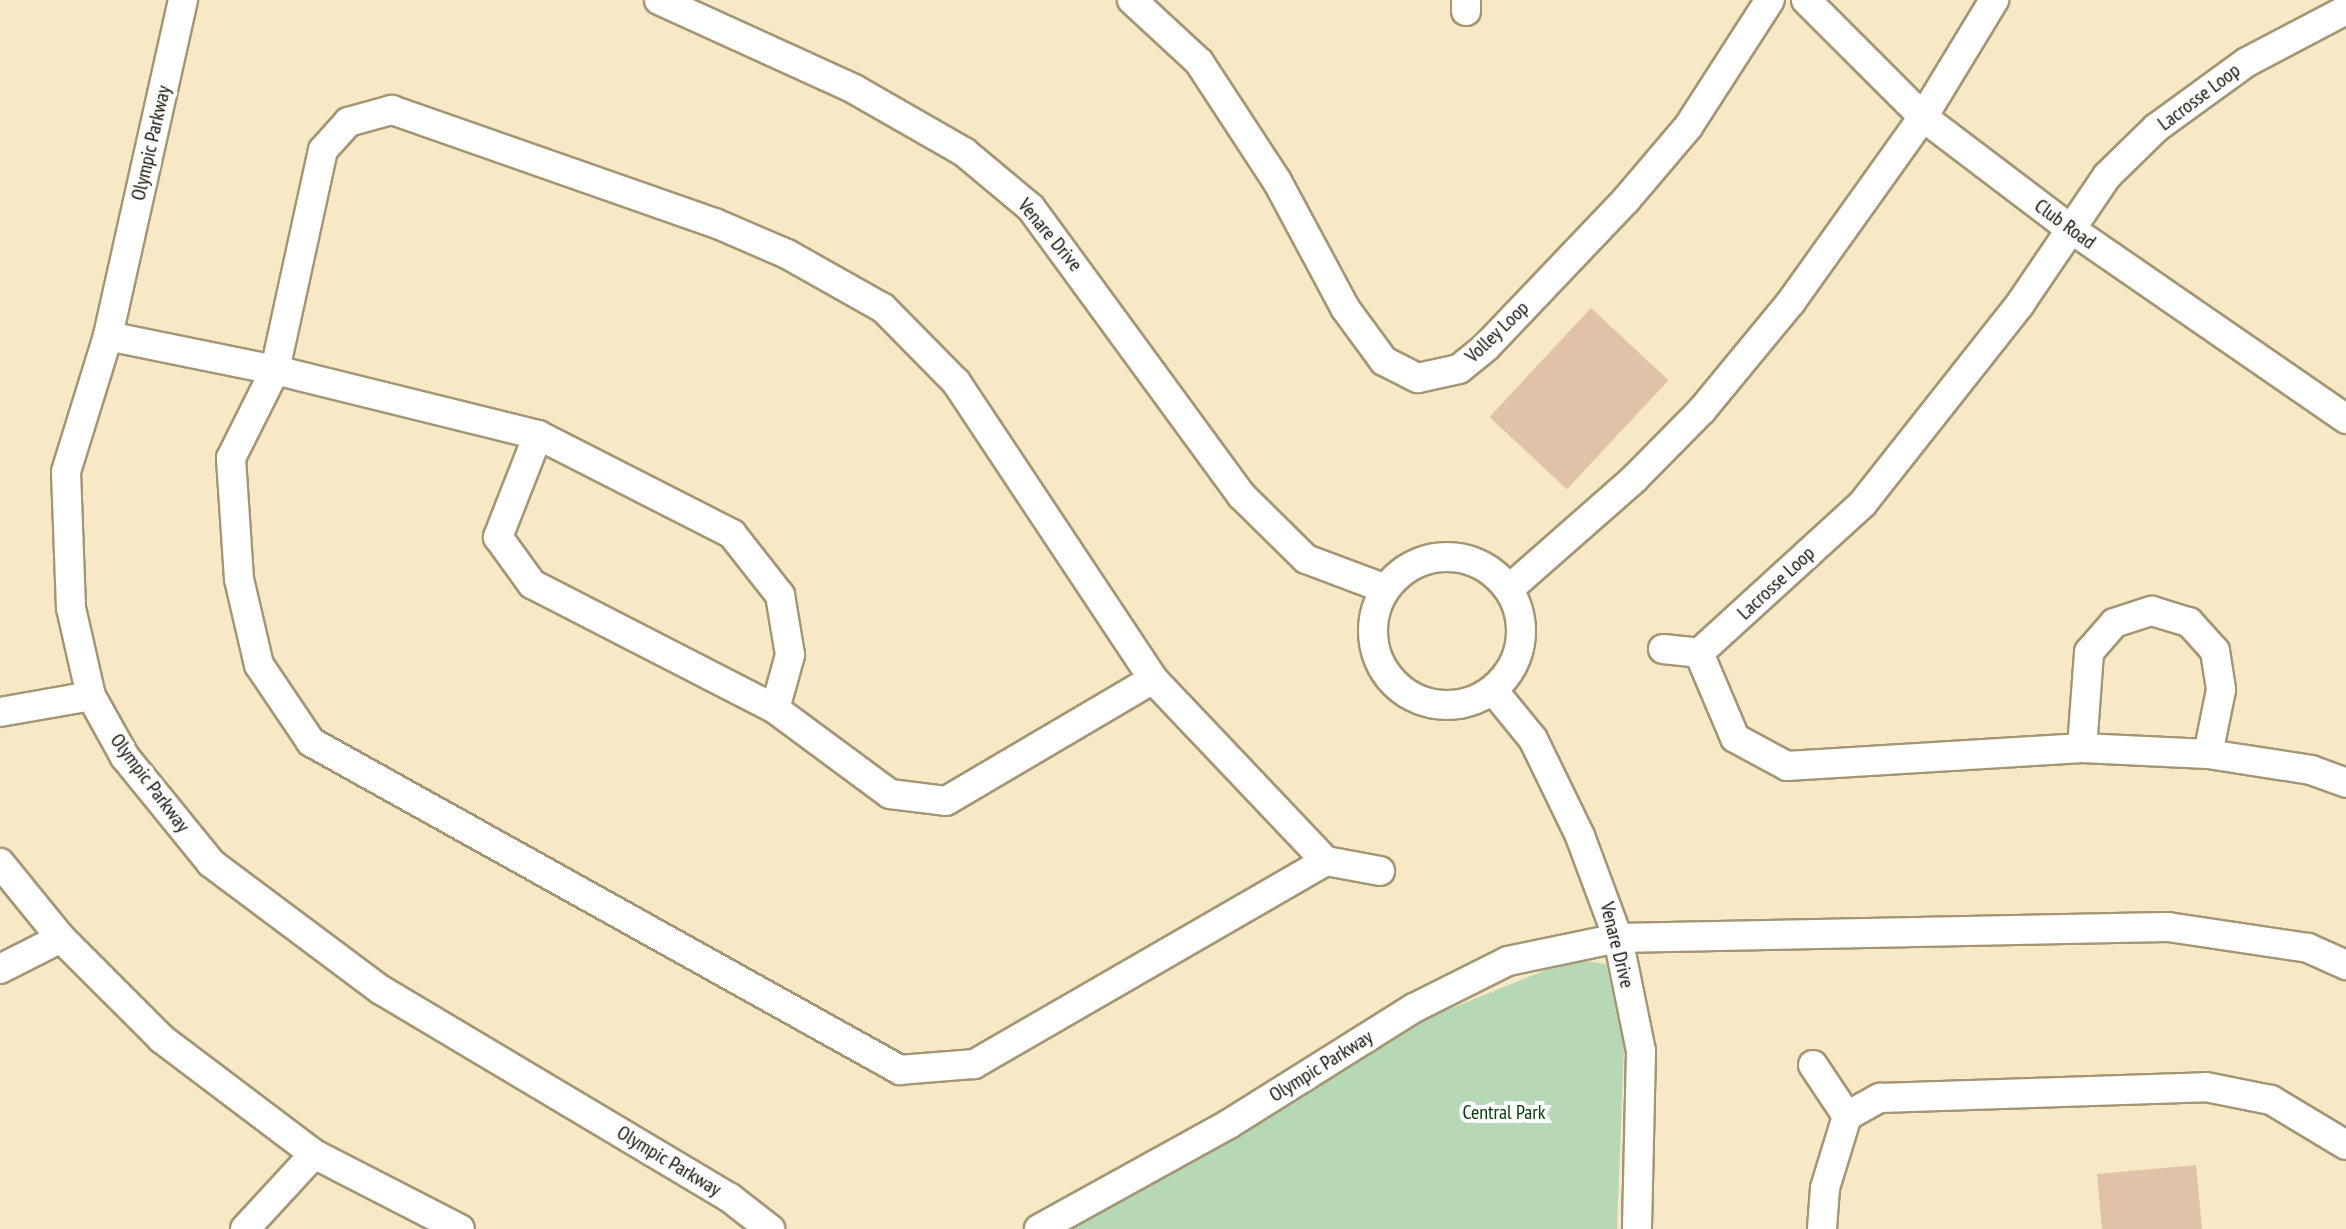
<!DOCTYPE html>
<style>
body{margin:0}
#map{position:relative;width:2346px;height:1229px;overflow:hidden;background:#f7e9c5;font-family:"PT Sans Narrow",sans-serif}
div>[style]{position:absolute}
.green>*{inset:0;background:#b7d8b6}
.building>*{inset:0;background:#e0c1a9;transform-origin:0 0}
.roads{filter:drop-shadow(2px 0 #a49675) drop-shadow(-2px 0 #a49675) drop-shadow(0 2px #a49675) drop-shadow(0 -2px #a49675)}
.street>*{height:28px;margin:-14px;padding:0 14px;transform-origin:14px;border-radius:14px;background:#fff}
.street>.ring{margin:-14px;padding:0;box-sizing:content-box;background:none;border:28px solid #fff;border-radius:50%}
span{translate:-50% -50%;white-space:nowrap;text-align:center;line-height:1.15;-webkit-text-stroke:8px #fff;paint-order:stroke}
.street-label{font-size:20px;color:#120d03}
.park-label{font-size:20px;color:#003a07}
</style>
<div id="map">
<div class="green">
<i style="clip-path:polygon(1573px 959px,1606px 964px,1624px 1046px,1617px 1229px,1072px 1229px,1425px 1019px)"></i>
</div>
<div class="building">
<i style="left:1591px;top:308px;width:106px;height:149px;rotate:43deg"></i>
<i style="clip-path:polygon(2196px 1165px,2202px 1229px,2102px 1229px,2097px 1174px)"></i>
</div>
<div class="roads">
<div class="street">
<i style="left:183px;top:0;width:344px;rotate:102.6deg"></i>
<i style="left:108px;top:336px;width:142px;rotate:107.2deg"></i>
<i style="left:66px;top:472px;width:136px;rotate:87.9deg"></i>
<i style="left:71px;top:608px;width:90px;rotate:77.2deg"></i>
<i style="left:91px;top:696px;width:70px;rotate:60.9deg"></i>
<i style="left:125px;top:757px;width:136px;rotate:50.9deg"></i>
<i style="left:211px;top:863px;width:212px;rotate:36.8deg"></i>
<i style="left:381px;top:990px;width:406px;rotate:30.8deg"></i>
<i style="left:730px;top:1198px;width:51px;rotate:37.8deg"></i>
<i style="left:659px;top:0;width:214px;rotate:24.5deg"></i>
<i style="left:854px;top:89px;width:127px;rotate:29.8deg"></i>
<i style="left:964px;top:152px;width:87px;rotate:39.9deg"></i>
<i style="left:1031px;top:208px;width:356px;rotate:53.8deg"></i>
<i style="left:1241px;top:495px;width:91px;rotate:44.6deg"></i>
<i style="left:1306px;top:559px;width:85px;rotate:20.6deg"></i>
<i style="left:1132px;top:0;width:91px;rotate:42.8deg"></i>
<i style="left:1199px;top:62px;width:142px;rotate:56.8deg"></i>
<i style="left:1277px;top:181px;width:144px;rotate:61.8deg"></i>
<i style="left:1345px;top:308px;width:66px;rotate:53.7deg"></i>
<i style="left:1384px;top:361px;width:38px;rotate:27deg"></i>
<i style="left:1418px;top:378px;width:42px;rotate:-12.4deg"></i>
<i style="left:1459px;top:369px;width:36px;rotate:-39deg"></i>
<i style="left:1487px;top:346px;width:202px;rotate:-46.4deg"></i>
<i style="left:1626px;top:200px;width:96px;rotate:-49.7deg"></i>
<i style="left:1688px;top:127px;width:151px;rotate:-57.2deg"></i>
<i style="left:1466px;top:0;width:11px;rotate:90deg"></i>
<i style="left:1806px;top:0;width:165px;rotate:45deg"></i>
<i style="left:1923px;top:117px;width:182px;rotate:37.2deg"></i>
<i style="left:2068px;top:227px;width:338px;rotate:34.6deg"></i>
<i style="left:108px;top:336px;width:170px;rotate:11.5deg"></i>
<i style="left:275px;top:370px;width:271px;rotate:13.9deg"></i>
<i style="left:538px;top:435px;width:218px;rotate:27deg"></i>
<i style="left:732px;top:534px;width:78px;rotate:51.8deg"></i>
<i style="left:780px;top:595px;width:61px;rotate:80.5deg"></i>
<i style="left:790px;top:655px;width:56px;rotate:105.5deg"></i>
<i style="left:538px;top:435px;width:110px;rotate:111.4deg"></i>
<i style="left:498px;top:537px;width:58px;rotate:54.1deg"></i>
<i style="left:532px;top:584px;width:273px;rotate:27.2deg"></i>
<i style="left:775px;top:709px;width:143px;rotate:36.5deg"></i>
<i style="left:890px;top:794px;width:56px;rotate:7.1deg"></i>
<i style="left:946px;top:801px;width:240px;rotate:-30.5deg"></i>
<i class="ring" style="left:1373px;top:557px;width:120px;height:120px"></i>
<i style="left:1509px;top:589px;width:167px;rotate:-41.3deg"></i>
<i style="left:1634px;top:479px;width:97px;rotate:-45.4deg"></i>
<i style="left:1702px;top:410px;width:140px;rotate:-50.5deg"></i>
<i style="left:1791px;top:302px;width:227px;rotate:-54.5deg"></i>
<i style="left:1923px;top:117px;width:137px;rotate:-58.7deg"></i>
<i style="left:1663px;top:649px;width:36px;rotate:6deg"></i>
<i style="left:1699px;top:653px;width:222px;rotate:-42.4deg"></i>
<i style="left:1863px;top:503px;width:253px;rotate:-51.7deg"></i>
<i style="left:2020px;top:304px;width:155px;rotate:-55.8deg"></i>
<i style="left:2107px;top:176px;width:69px;rotate:-44.4deg"></i>
<i style="left:2156px;top:128px;width:112px;rotate:-36deg"></i>
<i style="left:2247px;top:62px;width:112px;rotate:-27.7deg"></i>
<i style="left:1699px;top:653px;width:92px;rotate:67deg"></i>
<i style="left:1735px;top:738px;width:59px;rotate:28.3deg"></i>
<i style="left:1787px;top:766px;width:296px;rotate:-3.5deg"></i>
<i style="left:2082px;top:748px;width:126px;rotate:2.7deg"></i>
<i style="left:2208px;top:754px;width:104px;rotate:8.8deg"></i>
<i style="left:2311px;top:770px;width:37px;rotate:20deg"></i>
<i style="left:1493px;top:690px;width:63px;rotate:50.8deg"></i>
<i style="left:1533px;top:739px;width:108px;rotate:64.1deg"></i>
<i style="left:1580px;top:836px;width:109px;rotate:69.6deg"></i>
<i style="left:1618px;top:938px;width:115px;rotate:78.5deg"></i>
<i style="left:1641px;top:1051px;width:178px;rotate:91.3deg"></i>
<i style="left:0;top:712px;width:92px;rotate:-10deg"></i>
<i style="left:2082px;top:748px;width:96px;rotate:-85.8deg"></i>
<i style="left:2089px;top:652px;width:38px;rotate:-49deg"></i>
<i style="left:2114px;top:623px;width:40px;rotate:-18deg"></i>
<i style="left:2152px;top:611px;width:39px;rotate:17deg"></i>
<i style="left:2189px;top:622px;width:39px;rotate:48deg"></i>
<i style="left:2215px;top:651px;width:39px;rotate:81deg"></i>
<i style="left:2221px;top:690px;width:65px;rotate:101.5deg"></i>
<i style="left:1326px;top:861px;width:406px;rotate:150deg"></i>
<i style="left:974px;top:1064px;width:74px;rotate:175.4deg"></i>
<i style="left:900px;top:1070px;width:674px;rotate:-150.89deg"></i>
<i style="left:311px;top:742px;width:93px;rotate:-124deg"></i>
<i style="left:259px;top:665px;width:88px;rotate:-103.1deg"></i>
<i style="left:239px;top:579px;width:121px;rotate:-93.8deg"></i>
<i style="left:231px;top:458px;width:98px;rotate:-63.4deg"></i>
<i style="left:275px;top:370px;width:225px;rotate:-77.7deg"></i>
<i style="left:323px;top:150px;width:38px;rotate:-48deg"></i>
<i style="left:348px;top:122px;width:46px;rotate:-15.3deg"></i>
<i style="left:392px;top:110px;width:342px;rotate:19.3deg"></i>
<i style="left:715px;top:223px;width:78px;rotate:23.3deg"></i>
<i style="left:787px;top:254px;width:110px;rotate:29.4deg"></i>
<i style="left:883px;top:308px;width:104px;rotate:45.4deg"></i>
<i style="left:956px;top:382px;width:356px;rotate:56.4deg"></i>
<i style="left:1153px;top:679px;width:251px;rotate:46.5deg"></i>
<i style="left:1326px;top:861px;width:55px;rotate:10.5deg"></i>
<i style="left:0;top:863px;width:97px;rotate:50.9deg"></i>
<i style="left:61px;top:938px;width:143px;rotate:45deg"></i>
<i style="left:162px;top:1039px;width:191px;rotate:37.1deg"></i>
<i style="left:314px;top:1154px;width:164px;rotate:27.2deg"></i>
<i style="left:0;top:969px;width:68px;rotate:-26.9deg"></i>
<i style="left:1813px;top:1065px;width:61px;rotate:56.3deg"></i>
<i style="left:245px;top:1229px;width:102px;rotate:-47.4deg"></i>
<i style="left:1039px;top:1229px;width:217px;rotate:-28.9deg"></i>
<i style="left:1229px;top:1124px;width:218px;rotate:-32.1deg"></i>
<i style="left:1414px;top:1008px;width:105px;rotate:-26.6deg"></i>
<i style="left:1508px;top:961px;width:112px;rotate:-11.8deg"></i>
<i style="left:1618px;top:938px;width:550px;rotate:-1.15deg"></i>
<i style="left:2168px;top:927px;width:142px;rotate:8.5deg"></i>
<i style="left:2308px;top:948px;width:42px;rotate:24.1deg"></i>
<i style="left:1822px;top:1229px;width:41px;rotate:-85.8deg"></i>
<i style="left:1825px;top:1188px;width:75px;rotate:-73deg"></i>
<i style="left:1847px;top:1116px;width:38px;rotate:-29deg"></i>
<i style="left:1880px;top:1098px;width:326px;rotate:-1.9deg"></i>
<i style="left:2206px;top:1087px;width:66px;rotate:11.3deg"></i>
<i style="left:2271px;top:1100px;width:87px;rotate:31deg"></i>
</div>
</div>
<div class="street-label">
<span style="left:2199px;top:97px;rotate:-37deg">Lacrosse Loop</span>
<span style="left:151px;top:143px;rotate:-77deg">Olympic Parkway</span>
<span style="left:2065px;top:224px;rotate:36deg">Club Road</span>
<span style="left:1050px;top:235px;rotate:50deg">Venare Drive</span>
<span style="left:1497px;top:332px;rotate:-44deg">Volley Loop</span>
<span style="left:1776px;top:583px;rotate:-43deg">Lacrosse Loop</span>
<span style="left:150px;top:783px;rotate:53deg">Olympic Parkway</span>
<span style="left:1617px;top:945px;rotate:76deg">Venare Drive</span>
<span style="left:1321px;top:1066px;rotate:-32deg">Olympic Parkway</span>
<span style="left:669px;top:1161px;rotate:31deg">Olympic Parkway</span>
</div>
<div class="park-label">
<span style="left:1504px;top:1112px">Central Park</span>
</div>
</div>
